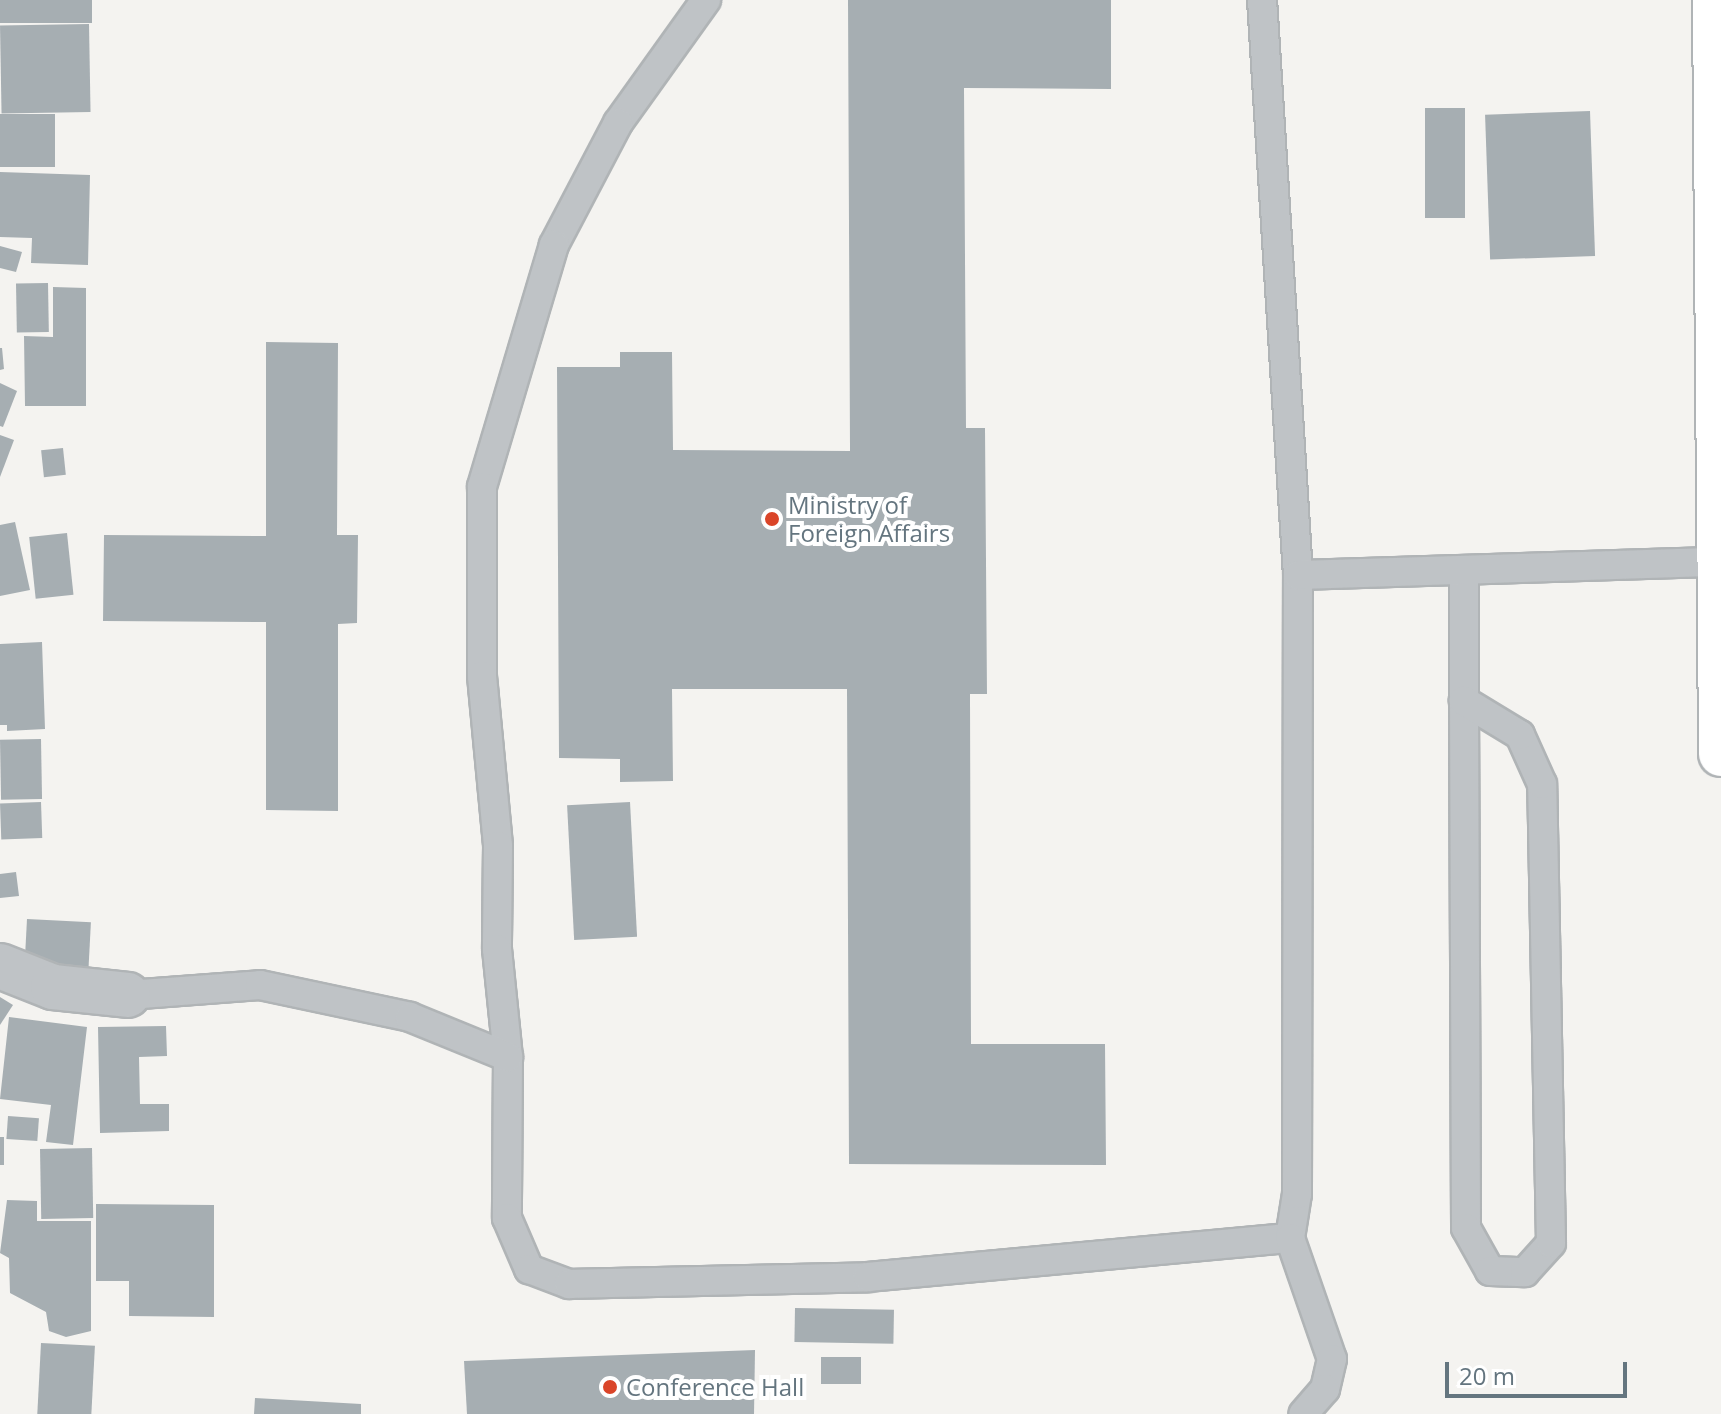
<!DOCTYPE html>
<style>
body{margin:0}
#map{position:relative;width:1721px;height:1414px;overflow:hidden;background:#f4f3f0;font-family:"Open Sans",sans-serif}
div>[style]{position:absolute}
.building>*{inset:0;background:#a6aeb2;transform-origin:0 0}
.roads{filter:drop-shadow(2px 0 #b0b4b6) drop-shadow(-2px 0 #b0b4b6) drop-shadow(0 2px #b0b4b6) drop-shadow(0 -2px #b0b4b6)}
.service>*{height:28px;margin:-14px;padding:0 14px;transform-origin:14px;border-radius:14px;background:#bfc3c6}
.minor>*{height:44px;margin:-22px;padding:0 22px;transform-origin:22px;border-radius:22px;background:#bfc3c6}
.trunk>*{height:44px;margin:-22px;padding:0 22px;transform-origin:22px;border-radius:22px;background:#fff}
.dots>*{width:22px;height:22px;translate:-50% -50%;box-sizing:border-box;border:4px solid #fff;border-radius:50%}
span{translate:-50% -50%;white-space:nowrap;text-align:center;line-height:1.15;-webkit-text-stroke:8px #fff;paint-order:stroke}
.poi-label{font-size:24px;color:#64757f}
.left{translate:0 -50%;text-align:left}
.scale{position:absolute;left:1445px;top:1362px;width:182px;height:36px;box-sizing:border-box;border:4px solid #64757f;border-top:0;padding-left:10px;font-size:24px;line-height:28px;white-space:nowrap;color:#64757f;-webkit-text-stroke:6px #fff;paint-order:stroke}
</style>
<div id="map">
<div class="building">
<i style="left:0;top:0;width:92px;height:23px"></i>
<i style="clip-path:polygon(848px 0,1111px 0,1111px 89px,964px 88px,966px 428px,985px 428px,987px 694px,970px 694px,971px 1044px,1105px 1044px,1106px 1165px,849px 1164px,847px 689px,672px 689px,673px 781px,620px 782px,620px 759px,559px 758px,557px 367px,620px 367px,620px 352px,672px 352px,673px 450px,850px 451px)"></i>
<i style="left:89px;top:24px;width:88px;height:89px;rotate:89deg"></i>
<i style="left:1425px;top:108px;width:40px;height:110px"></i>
<i style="left:1590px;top:111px;width:145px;height:105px;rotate:88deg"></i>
<i style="left:0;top:114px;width:55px;height:53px"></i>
<i style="clip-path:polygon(0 172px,90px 175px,88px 265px,31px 263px,32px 238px,0 237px)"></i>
<i style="clip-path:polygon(0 246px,22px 252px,16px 272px,0 268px)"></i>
<i style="left:48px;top:283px;width:49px;height:32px;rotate:89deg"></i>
<i style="clip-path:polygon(53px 287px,86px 288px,86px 406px,25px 406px,24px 336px,53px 337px)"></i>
<i style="clip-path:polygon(266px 342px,338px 343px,337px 535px,358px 535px,357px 623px,338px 624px,338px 811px,266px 810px,266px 622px,103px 621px,104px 535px,266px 536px)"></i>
<i style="clip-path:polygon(0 348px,2px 348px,4px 369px,0 370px)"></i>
<i style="clip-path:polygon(0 383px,17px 391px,3px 427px,0 426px)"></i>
<i style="clip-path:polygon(0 435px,14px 440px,0 477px)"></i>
<i style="left:63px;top:448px;width:27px;height:22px;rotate:84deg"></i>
<i style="clip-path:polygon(15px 522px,30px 590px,0 596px,0 525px)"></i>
<i style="left:67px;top:533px;width:62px;height:38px;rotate:84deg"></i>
<i style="clip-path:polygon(42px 642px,45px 729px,7px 731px,7px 725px,0 725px,0 644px)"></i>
<i style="left:41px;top:739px;width:60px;height:41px;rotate:89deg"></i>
<i style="left:41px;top:802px;width:36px;height:41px;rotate:88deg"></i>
<i style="left:630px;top:802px;width:135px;height:63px;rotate:87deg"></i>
<i style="clip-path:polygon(16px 872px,19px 896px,0 898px,0 874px)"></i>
<i style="left:27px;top:919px;width:64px;height:49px;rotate:3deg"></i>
<i style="clip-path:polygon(0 997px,13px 1005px,0 1025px)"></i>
<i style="clip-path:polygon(9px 1017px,87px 1027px,73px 1145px,46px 1142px,51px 1105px,0 1099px)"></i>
<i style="clip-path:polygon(166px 1026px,167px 1056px,139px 1057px,140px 1104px,169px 1104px,169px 1131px,100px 1133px,98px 1027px)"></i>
<i style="left:8px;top:1116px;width:31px;height:23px;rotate:4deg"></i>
<i style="left:0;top:1137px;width:4px;height:28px"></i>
<i style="left:92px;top:1148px;width:70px;height:52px;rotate:89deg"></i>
<i style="clip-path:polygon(7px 1200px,37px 1201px,37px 1221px,91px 1221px,91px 1331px,66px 1337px,49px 1331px,46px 1312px,10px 1293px,9px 1258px,0 1253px)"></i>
<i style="clip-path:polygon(96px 1204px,214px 1205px,214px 1317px,129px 1316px,129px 1281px,96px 1281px)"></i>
<i style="left:795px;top:1308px;width:99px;height:34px;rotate:1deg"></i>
<i style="left:41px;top:1343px;width:54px;height:71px;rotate:3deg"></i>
<i style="clip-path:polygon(755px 1350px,754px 1414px,467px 1414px,464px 1361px)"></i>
<i style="left:821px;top:1357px;width:40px;height:27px"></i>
<i style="clip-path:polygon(255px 1398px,361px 1404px,361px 1414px,254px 1414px)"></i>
</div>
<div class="roads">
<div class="service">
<i style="left:706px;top:0;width:151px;rotate:125.6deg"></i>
<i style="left:618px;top:123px;width:138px;rotate:117.7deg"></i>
<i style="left:554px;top:245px;width:252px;rotate:106.6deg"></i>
<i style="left:482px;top:487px;width:189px;rotate:90deg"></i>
<i style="left:482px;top:676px;width:171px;rotate:84.6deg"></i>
<i style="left:498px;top:846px;width:103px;rotate:90.6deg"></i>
<i style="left:497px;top:949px;width:109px;rotate:84.2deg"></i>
<i style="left:508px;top:1057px;width:161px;rotate:90.4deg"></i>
<i style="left:507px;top:1218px;width:56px;rotate:66.7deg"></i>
<i style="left:529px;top:1269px;width:43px;rotate:20.6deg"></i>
<i style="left:569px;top:1284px;width:299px;rotate:-1.3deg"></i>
<i style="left:868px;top:1277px;width:424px;rotate:-5.3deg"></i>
<i style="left:1290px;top:1238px;width:45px;rotate:-81deg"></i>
<i style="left:1297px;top:1194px;width:619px;rotate:-89.91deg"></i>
<i style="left:1298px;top:575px;width:576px;rotate:-93.58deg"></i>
<i style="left:1464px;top:571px;width:130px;rotate:90deg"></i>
<i style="left:1464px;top:701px;width:527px;rotate:89.78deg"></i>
<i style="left:1466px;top:1228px;width:49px;rotate:60.8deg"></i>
<i style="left:1490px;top:1271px;width:35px;rotate:2deg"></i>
<i style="left:1525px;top:1272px;width:39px;rotate:-48deg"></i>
<i style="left:1551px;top:1243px;width:459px;rotate:-91.1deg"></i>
<i style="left:1542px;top:784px;width:54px;rotate:-114.2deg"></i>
<i style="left:1520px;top:735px;width:66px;rotate:-148.7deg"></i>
<i style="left:1298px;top:575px;width:419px;rotate:-1.8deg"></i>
<i style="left:128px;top:995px;width:132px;rotate:-4.3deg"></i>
<i style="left:260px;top:985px;width:153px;rotate:12deg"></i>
<i style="left:410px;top:1017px;width:106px;rotate:22.2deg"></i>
<i style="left:1290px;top:1238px;width:128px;rotate:70.9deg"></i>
<i style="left:1332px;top:1359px;width:31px;rotate:103deg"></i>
<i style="left:1325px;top:1389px;width:33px;rotate:131deg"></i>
</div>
<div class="minor">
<i style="left:0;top:966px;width:57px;rotate:21.6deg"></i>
<i style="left:53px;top:987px;width:75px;rotate:6.1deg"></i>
</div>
<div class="trunk">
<i style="left:1715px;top:0;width:754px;rotate:89.54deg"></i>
</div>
</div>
<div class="dots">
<i style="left:772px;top:519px;background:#da4529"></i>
<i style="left:610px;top:1387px;background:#da4529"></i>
</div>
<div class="poi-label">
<span class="left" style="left:788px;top:519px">Ministry of<br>Foreign Affairs</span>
<span class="left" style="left:626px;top:1387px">Conference Hall</span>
</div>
<div class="scale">20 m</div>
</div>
